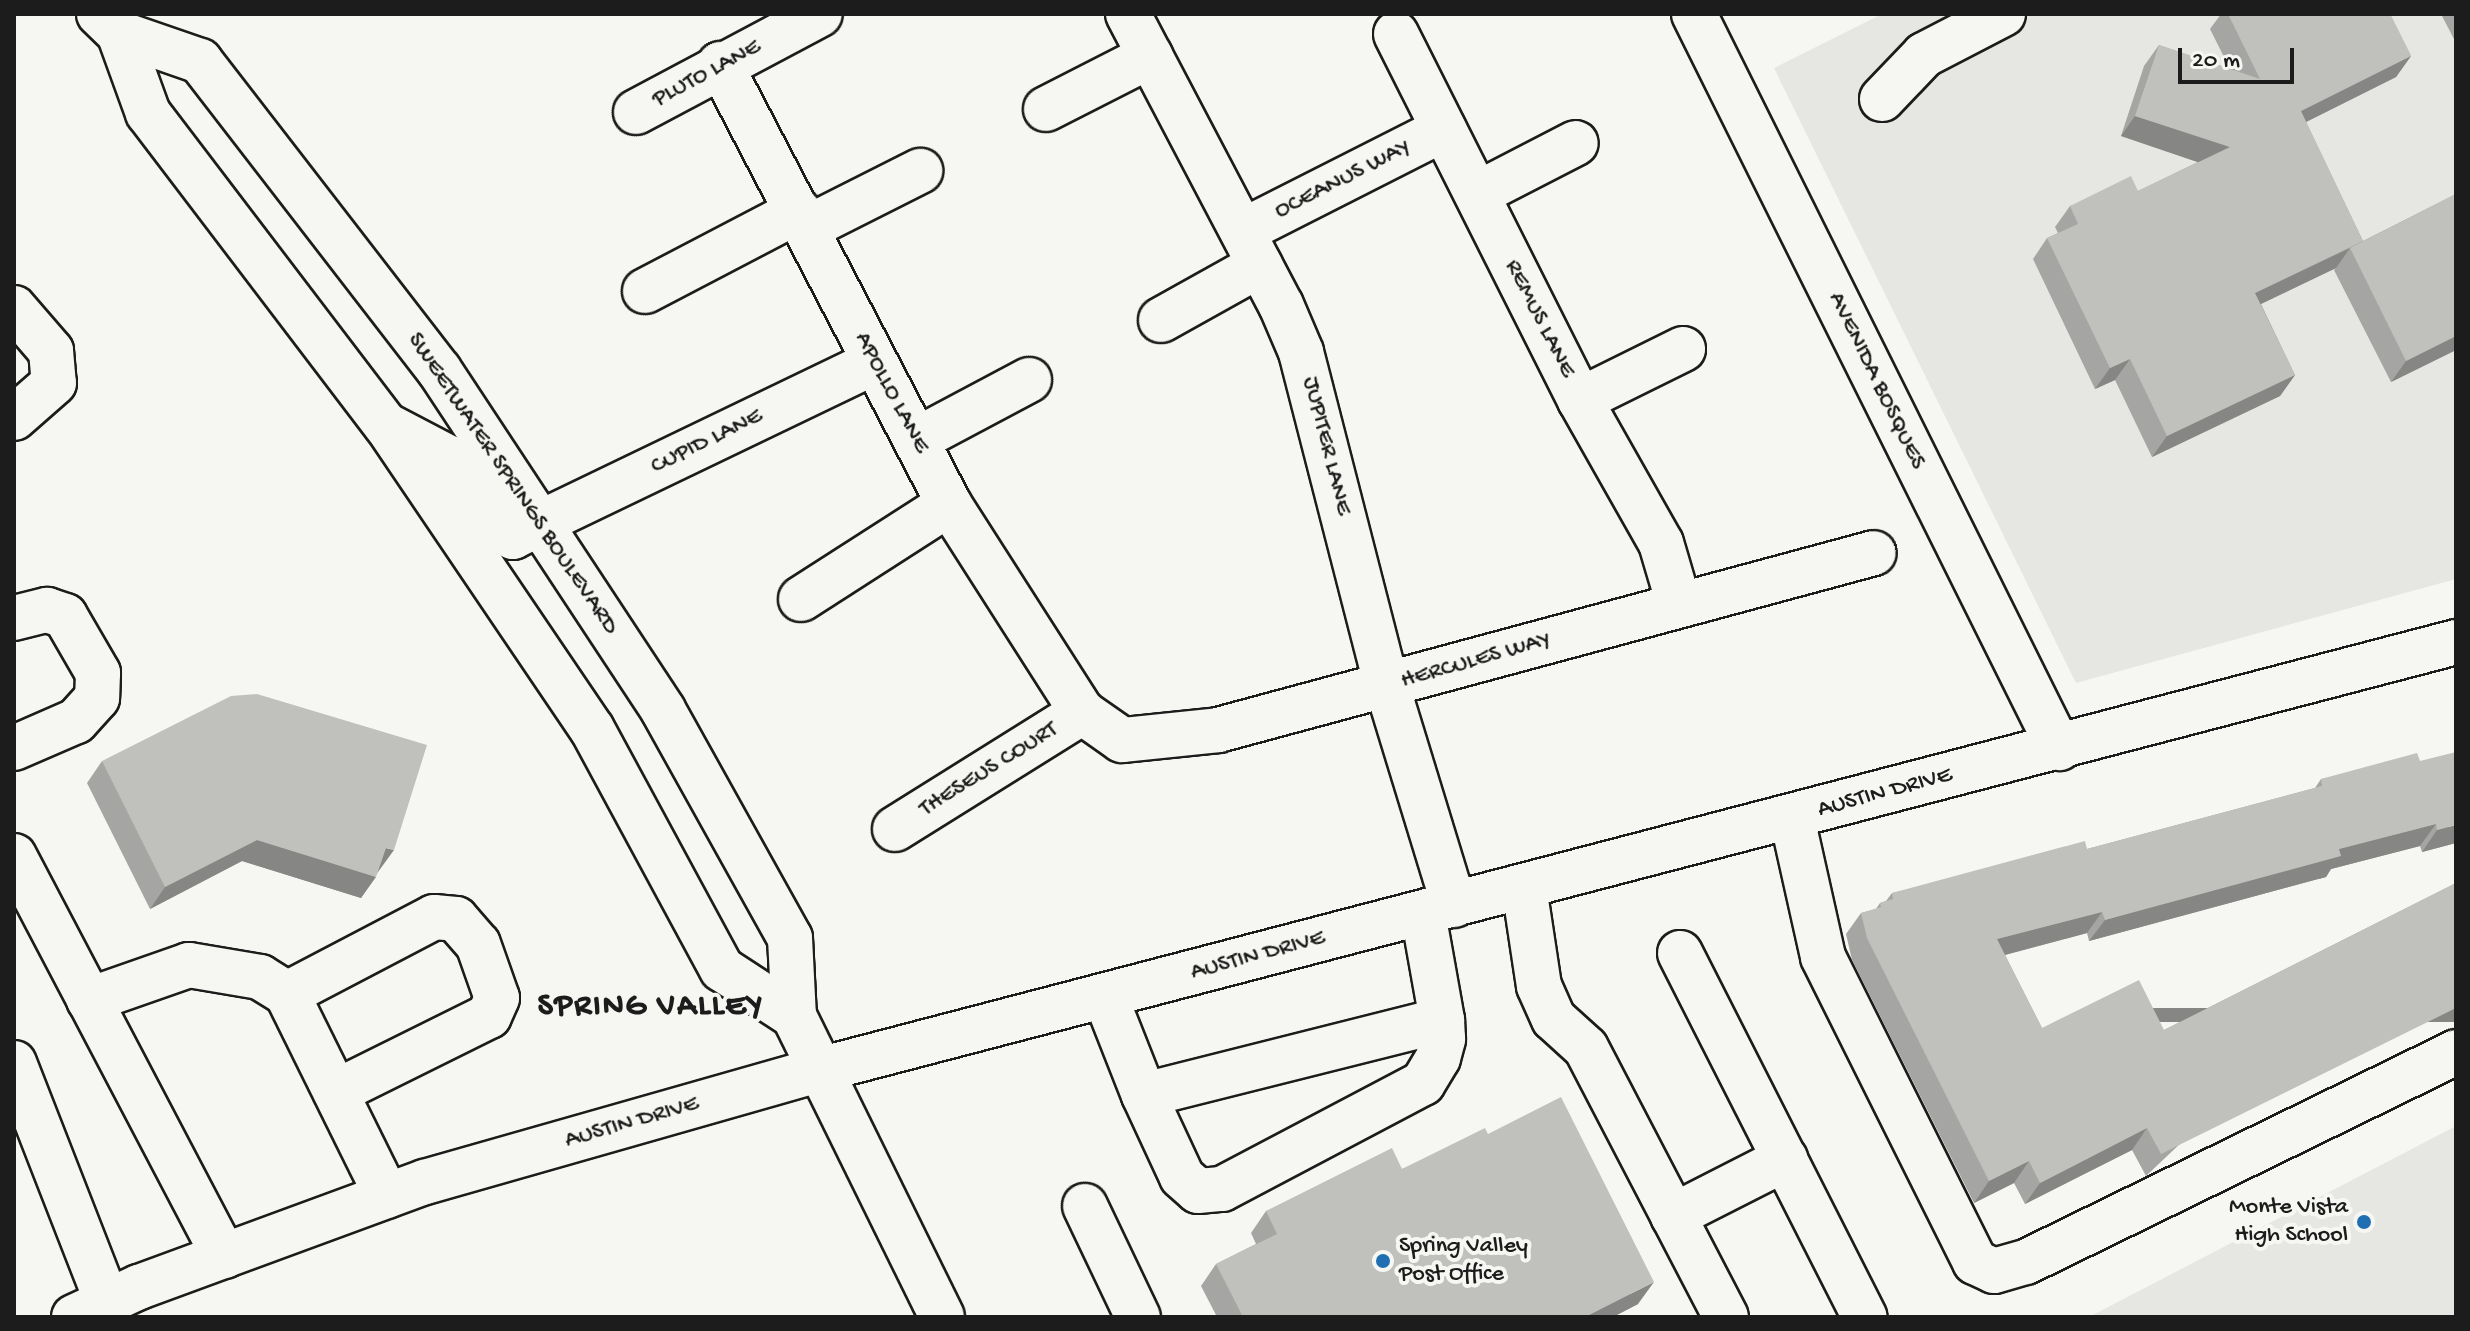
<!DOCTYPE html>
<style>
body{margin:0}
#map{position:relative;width:2470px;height:1331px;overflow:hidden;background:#f6f6f2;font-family:"Gochi Hand",sans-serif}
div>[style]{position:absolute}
.built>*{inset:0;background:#e6e6e2}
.roads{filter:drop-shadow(2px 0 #1c1c1c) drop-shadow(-2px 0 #1c1c1c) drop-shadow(0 2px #1c1c1c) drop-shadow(0 -2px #1c1c1c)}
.minor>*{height:44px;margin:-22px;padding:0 22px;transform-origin:22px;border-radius:22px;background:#f6f6f2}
.major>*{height:44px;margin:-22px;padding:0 22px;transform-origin:22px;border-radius:22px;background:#f6f6f2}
.wall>*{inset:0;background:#a5a5a3}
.shaded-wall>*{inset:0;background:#868684;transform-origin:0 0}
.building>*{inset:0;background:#c0c0bd}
.dots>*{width:22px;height:22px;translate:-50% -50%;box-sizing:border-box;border:4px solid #f6f6f2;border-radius:50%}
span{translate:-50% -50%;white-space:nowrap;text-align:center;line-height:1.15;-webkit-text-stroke:8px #f6f6f2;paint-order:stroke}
.street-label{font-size:24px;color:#1c1c1c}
.poi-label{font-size:24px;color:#1c1c1c}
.right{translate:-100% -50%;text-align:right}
.left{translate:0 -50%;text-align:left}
.district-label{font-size:32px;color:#1c1c1c;font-weight:700;letter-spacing:2px}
.frame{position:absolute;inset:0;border:16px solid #1c1c1c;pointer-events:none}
.scale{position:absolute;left:2178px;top:48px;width:116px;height:36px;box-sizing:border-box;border:4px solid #1c1c1c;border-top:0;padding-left:10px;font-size:24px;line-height:28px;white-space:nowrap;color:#1c1c1c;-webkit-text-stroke:6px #f6f6f2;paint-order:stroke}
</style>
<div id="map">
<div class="built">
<i style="clip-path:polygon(1882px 14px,2456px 14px,2456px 579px,2076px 683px,1774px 68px)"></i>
<i style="clip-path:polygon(2456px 1126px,2456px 1317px,2089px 1317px)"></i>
</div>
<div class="roads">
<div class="minor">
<i style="left:1128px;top:14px;width:329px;rotate:62.3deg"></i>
<i style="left:1281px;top:305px;width:51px;rotate:66.9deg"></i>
<i style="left:1301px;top:352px;width:345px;rotate:75.6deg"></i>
<i style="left:1387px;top:686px;width:229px;rotate:73deg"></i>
<i style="left:1694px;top:14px;width:820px;rotate:63.56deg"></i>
<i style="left:1396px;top:34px;width:410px;rotate:63.3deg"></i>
<i style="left:1580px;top:400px;width:164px;rotate:60.5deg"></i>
<i style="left:1661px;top:543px;width:64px;rotate:73.6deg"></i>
<i style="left:720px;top:64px;width:496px;rotate:62.5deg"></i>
<i style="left:949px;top:504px;width:247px;rotate:57.4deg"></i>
<i style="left:1082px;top:712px;width:49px;rotate:35deg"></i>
<i style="left:1122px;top:740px;width:97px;rotate:-5.9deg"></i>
<i style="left:1218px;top:730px;width:679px;rotate:-15.1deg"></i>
<i style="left:1882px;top:99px;width:61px;rotate:-46.3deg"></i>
<i style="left:1924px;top:55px;width:89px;rotate:-27.4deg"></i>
<i style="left:1046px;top:109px;width:117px;rotate:-27deg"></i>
<i style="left:636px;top:112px;width:208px;rotate:-28deg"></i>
<i style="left:1477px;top:194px;width:111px;rotate:-27.3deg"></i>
<i style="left:807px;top:228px;width:127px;rotate:-26.8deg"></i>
<i style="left:1243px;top:231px;width:225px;rotate:-26.9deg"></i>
<i style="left:645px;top:291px;width:173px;rotate:-27.6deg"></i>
<i style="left:14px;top:308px;width:57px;rotate:49.3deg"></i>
<i style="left:51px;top:351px;width:32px;rotate:85deg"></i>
<i style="left:54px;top:383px;width:53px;rotate:138.8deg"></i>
<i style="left:1161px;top:320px;width:113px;rotate:-29.1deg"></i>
<i style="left:1580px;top:400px;width:115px;rotate:-26.3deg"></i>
<i style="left:916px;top:440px;width:128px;rotate:-28deg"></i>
<i style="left:540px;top:523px;width:371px;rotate:-25.7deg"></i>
<i style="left:801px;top:599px;width:176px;rotate:-32.7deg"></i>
<i style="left:14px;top:618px;width:34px;rotate:-14deg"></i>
<i style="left:47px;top:610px;width:19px;rotate:18deg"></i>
<i style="left:65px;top:616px;width:66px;rotate:59.9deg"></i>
<i style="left:98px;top:673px;width:25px;rotate:92deg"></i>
<i style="left:97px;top:698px;width:31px;rotate:132deg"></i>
<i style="left:76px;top:721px;width:68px;rotate:156.5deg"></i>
<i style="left:1792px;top:818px;width:142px;rotate:77.4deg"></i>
<i style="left:1823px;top:957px;width:341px;rotate:63.5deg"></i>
<i style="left:1975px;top:1262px;width:21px;rotate:25deg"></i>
<i style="left:1994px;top:1271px;width:33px;rotate:-16deg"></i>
<i style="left:2026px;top:1262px;width:479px;rotate:-26deg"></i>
<i style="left:895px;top:829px;width:221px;rotate:-32deg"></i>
<i style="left:14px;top:856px;width:452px;rotate:62.3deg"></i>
<i style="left:1524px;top:887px;width:100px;rotate:81.4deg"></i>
<i style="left:1539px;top:986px;width:36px;rotate:66deg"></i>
<i style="left:1554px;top:1019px;width:43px;rotate:42.2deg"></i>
<i style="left:1586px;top:1048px;width:303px;rotate:62.5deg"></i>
<i style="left:1680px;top:953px;width:408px;rotate:63.1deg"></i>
<i style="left:287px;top:994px;width:166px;rotate:-27.6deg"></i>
<i style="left:434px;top:917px;width:22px;rotate:5deg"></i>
<i style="left:456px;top:919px;width:33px;rotate:49deg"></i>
<i style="left:478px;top:944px;width:57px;rotate:70.6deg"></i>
<i style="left:497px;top:998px;width:20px;rotate:114deg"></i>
<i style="left:489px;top:1016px;width:171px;rotate:153.6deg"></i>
<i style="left:1105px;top:996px;width:106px;rotate:68.5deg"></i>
<i style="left:1144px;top:1095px;width:307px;rotate:-14.1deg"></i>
<i style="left:1442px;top:1020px;width:109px;rotate:-100.1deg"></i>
<i style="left:89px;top:1000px;width:106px;rotate:-19.3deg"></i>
<i style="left:189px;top:965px;width:72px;rotate:9.6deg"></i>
<i style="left:260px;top:977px;width:32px;rotate:32deg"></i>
<i style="left:287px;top:994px;width:225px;rotate:63.7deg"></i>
<i style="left:14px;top:1063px;width:256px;rotate:68.7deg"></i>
<i style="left:1144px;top:1095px;width:90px;rotate:65.1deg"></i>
<i style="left:1182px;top:1177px;width:21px;rotate:41deg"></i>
<i style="left:1198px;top:1191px;width:24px;rotate:-5deg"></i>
<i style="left:1222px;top:1189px;width:227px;rotate:-27.8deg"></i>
<i style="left:1423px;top:1083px;width:29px;rotate:-59deg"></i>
<i style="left:1438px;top:1058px;width:20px;rotate:-75deg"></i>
<i style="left:1443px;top:1039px;width:19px;rotate:-93deg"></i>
<i style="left:1085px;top:1206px;width:123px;rotate:64.5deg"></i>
<i style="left:1673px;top:1216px;width:126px;rotate:-27deg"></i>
</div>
<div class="major">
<i style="left:99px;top:14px;width:28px;rotate:44deg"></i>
<i style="left:119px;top:33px;width:86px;rotate:19.1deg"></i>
<i style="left:200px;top:61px;width:391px;rotate:52.3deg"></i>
<i style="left:439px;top:370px;width:407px;rotate:56.6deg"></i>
<i style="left:663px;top:710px;width:261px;rotate:60.9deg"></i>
<i style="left:790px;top:938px;width:78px;rotate:87.1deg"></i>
<i style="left:794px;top:1016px;width:335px;rotate:63.8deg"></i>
<i style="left:119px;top:33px;width:85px;rotate:70.1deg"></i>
<i style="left:148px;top:113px;width:392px;rotate:52.7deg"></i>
<i style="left:386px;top:425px;width:367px;rotate:55.9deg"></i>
<i style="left:592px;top:729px;width:273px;rotate:61.6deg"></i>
<i style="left:722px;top:969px;width:86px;rotate:33.1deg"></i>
<i style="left:388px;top:426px;width:69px;rotate:27.7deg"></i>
<i style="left:449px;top:458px;width:73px;rotate:56.7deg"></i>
<i style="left:489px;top:519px;width:30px;rotate:37deg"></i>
<i style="left:513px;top:537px;width:30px;rotate:-27deg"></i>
<i style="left:74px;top:1317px;width:72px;rotate:-24.8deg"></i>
<i style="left:139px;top:1287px;width:305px;rotate:-20.2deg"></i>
<i style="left:425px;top:1182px;width:410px;rotate:-15.9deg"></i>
<i style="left:819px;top:1070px;width:1692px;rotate:-14.65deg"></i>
</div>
</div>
<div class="wall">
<i style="clip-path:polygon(2221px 14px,2390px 14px,2411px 56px,2396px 77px,2306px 122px,2363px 241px,2456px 194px,2456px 350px,2391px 382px,2334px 270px,2336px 268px,2261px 304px,2295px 375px,2280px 396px,2152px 457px,2115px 380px,2095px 389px,2033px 259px,2047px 238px,2058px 233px,2055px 227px,2070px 206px,2138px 191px,2198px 162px,2121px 136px,2144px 66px,2159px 45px,2230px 69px,2210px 29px)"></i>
<i style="clip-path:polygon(2441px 14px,2456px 14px,2456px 43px)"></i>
<i style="clip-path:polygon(102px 761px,378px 872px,361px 898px,242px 861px,150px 909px,87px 783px)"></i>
<i style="clip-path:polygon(2420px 761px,2456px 843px,2422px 852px,2420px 846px,2331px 869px,2326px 877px,2089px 941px,2087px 933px,2005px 955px,2042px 1028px,2164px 1030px,2456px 883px,2146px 1176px,2132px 1150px,2025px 1204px,2014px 1183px,1974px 1203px,1852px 960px,1846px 934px,1861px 913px,1876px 909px,1880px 903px,1886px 901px,1892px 893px,2087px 849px,2315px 788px,2321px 779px)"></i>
<i style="clip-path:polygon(1488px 1134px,1638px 1304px,1613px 1317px,1217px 1317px,1201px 1286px,1216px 1264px,1256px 1244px,1251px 1233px,1266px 1211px,1402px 1169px)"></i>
</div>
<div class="shaded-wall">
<i style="clip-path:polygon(2411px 56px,2396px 77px,2286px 132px,2301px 111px)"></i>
<i style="clip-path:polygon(2135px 116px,2230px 147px,2215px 168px,2121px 136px)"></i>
<i style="clip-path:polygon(2350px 248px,2336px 268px,2240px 314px,2255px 293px)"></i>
<i style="clip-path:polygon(2456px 336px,2456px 350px,2391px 382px,2406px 361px)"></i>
<i style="clip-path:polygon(2130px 359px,2115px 380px,2095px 389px,2110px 368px)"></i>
<i style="clip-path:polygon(2295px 375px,2280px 396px,2152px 457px,2167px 436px)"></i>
<i style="clip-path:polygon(2436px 824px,2420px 846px,2331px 869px,2326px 877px,2089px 941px,2105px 920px,2339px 849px)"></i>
<i style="clip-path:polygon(2456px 825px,2456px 843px,2422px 852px,2437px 830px)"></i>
<i style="clip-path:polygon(257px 840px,376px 877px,361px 898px,242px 861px,150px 909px,165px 887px)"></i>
<i style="clip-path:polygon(386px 848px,394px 850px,378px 872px,370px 870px)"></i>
<i style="clip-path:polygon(2102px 912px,2087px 933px,1982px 961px,1997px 939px)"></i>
<i style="left:2456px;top:1008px;width:14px;height:329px;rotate:90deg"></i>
<i style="clip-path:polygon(2147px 1128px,2132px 1150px,2025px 1204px,2040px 1183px)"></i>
<i style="clip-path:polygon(2029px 1161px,2014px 1183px,1974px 1203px,1989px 1181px)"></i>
<i style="clip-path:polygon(1654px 1282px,1638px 1304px,1613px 1317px,1585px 1317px)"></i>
</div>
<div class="building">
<i style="clip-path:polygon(2228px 14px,2390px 14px,2411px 56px,2301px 111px,2363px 241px,2255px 293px,2295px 375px,2167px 436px,2130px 359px,2110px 368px,2047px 238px,2078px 224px,2070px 206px,2131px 176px,2138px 191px,2230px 147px,2135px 116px,2159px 45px,2260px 79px)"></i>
<i style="clip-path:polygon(2456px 194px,2456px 336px,2406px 361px,2350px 248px)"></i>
<i style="clip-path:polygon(257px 694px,427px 745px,394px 850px,386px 848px,376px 877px,257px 840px,165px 887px,102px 761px,231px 696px)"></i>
<i style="clip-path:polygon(2456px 752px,2456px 825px,2437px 830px,2436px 824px,2339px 849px,2341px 856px,2105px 920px,2102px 912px,1997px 939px,2042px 1028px,2139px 980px,2164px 1030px,2456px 883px,2456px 1008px,2161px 1154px,2147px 1128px,2040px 1183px,2029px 1161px,1989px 1181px,1867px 938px,1861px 913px,1881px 907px,1880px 903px,1893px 899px,1892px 893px,2085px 841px,2087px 849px,2322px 786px,2321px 779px,2417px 753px,2420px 761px)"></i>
<i style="clip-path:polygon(1561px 1097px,1654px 1282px,1585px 1317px,1243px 1317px,1216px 1264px,1277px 1234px,1266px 1211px,1392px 1148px,1402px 1169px,1485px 1128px,1488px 1134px)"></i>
</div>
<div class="dots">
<i style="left:2364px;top:1222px;background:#1f6fb2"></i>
<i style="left:1383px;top:1261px;background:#1f6fb2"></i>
</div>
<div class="street-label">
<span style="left:707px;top:74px;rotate:-28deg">PLUTO LANE</span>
<span style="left:1343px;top:180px;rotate:-27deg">OCEANUS WAY</span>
<span style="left:1539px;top:319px;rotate:63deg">REMUS LANE</span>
<span style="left:1876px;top:381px;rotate:64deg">AVENIDA BOSQUES</span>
<span style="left:891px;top:393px;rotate:62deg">APOLLO LANE</span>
<span style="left:707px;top:442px;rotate:-26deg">CUPID LANE</span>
<span style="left:1326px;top:446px;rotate:76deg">JUPITER LANE</span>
<span style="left:512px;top:484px;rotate:56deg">SWEETWATER SPRINGS BOULEVARD</span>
<span style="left:1476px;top:661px;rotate:-16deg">HERCULES WAY</span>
<span style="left:989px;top:770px;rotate:-32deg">THESEUS COURT</span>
<span style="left:1885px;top:793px;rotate:-15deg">AUSTIN DRIVE</span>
<span style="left:1258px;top:956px;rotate:-15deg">AUSTIN DRIVE</span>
<span style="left:632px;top:1123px;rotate:-16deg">AUSTIN DRIVE</span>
</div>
<div class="poi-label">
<span class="right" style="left:2348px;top:1222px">Monte Vista<br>High School</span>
<span class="left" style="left:1399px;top:1261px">Spring Valley<br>Post Office</span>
</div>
<div class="district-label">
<span style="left:651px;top:1007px">SPRING VALLEY</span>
</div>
<div class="frame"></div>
<div class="scale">20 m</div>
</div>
